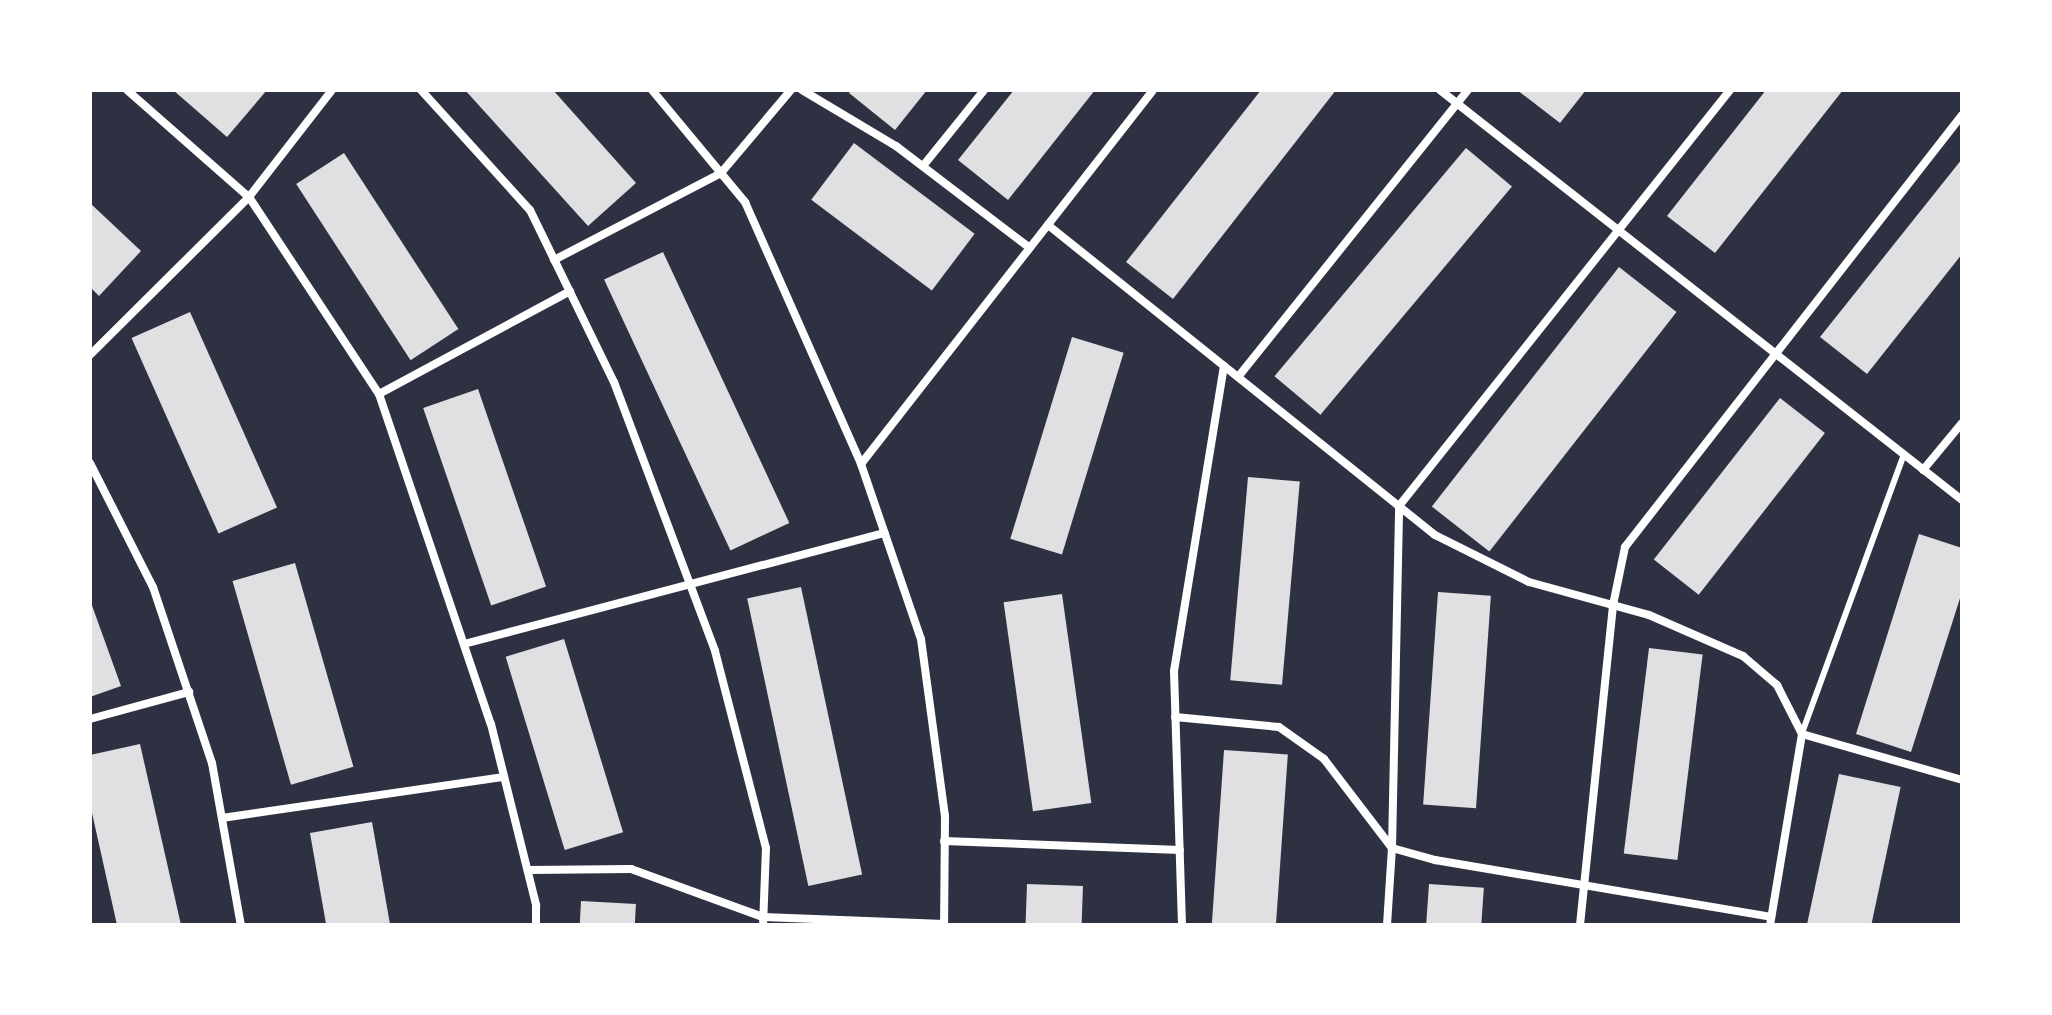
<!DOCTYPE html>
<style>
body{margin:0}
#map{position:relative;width:2052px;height:1015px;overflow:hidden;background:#2d3142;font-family:Figtree,sans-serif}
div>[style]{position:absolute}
.building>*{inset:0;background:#e0e0e3;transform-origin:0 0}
.service>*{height:6px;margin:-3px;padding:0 3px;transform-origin:3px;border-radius:3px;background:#fff}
.minor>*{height:8px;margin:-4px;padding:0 4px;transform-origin:4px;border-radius:4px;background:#fff}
span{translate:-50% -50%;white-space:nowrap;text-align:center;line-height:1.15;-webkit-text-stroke:8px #fff;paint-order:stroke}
.frame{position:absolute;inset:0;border:92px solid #fff;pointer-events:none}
</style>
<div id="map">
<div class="building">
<i style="clip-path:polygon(173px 90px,267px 90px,227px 137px)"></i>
<i style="clip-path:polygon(465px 90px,553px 90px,636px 183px,588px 226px)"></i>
<i style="clip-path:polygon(851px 90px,927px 90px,895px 130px,849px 93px)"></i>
<i style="clip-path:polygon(1014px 90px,1095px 90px,1008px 200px,958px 160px)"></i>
<i style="clip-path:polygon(1261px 90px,1336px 90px,1173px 299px,1126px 262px)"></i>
<i style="clip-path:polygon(1517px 90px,1586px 90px,1560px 123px)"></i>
<i style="clip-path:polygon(1766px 90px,1843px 90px,1715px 253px,1667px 216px)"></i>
<i style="left:854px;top:143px;width:151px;height:71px;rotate:37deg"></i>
<i style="left:1466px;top:148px;width:60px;height:298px;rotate:40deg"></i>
<i style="left:344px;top:153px;width:210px;height:57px;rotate:57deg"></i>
<i style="clip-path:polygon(1962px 159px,1962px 254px,1867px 374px,1820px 337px)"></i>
<i style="clip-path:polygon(90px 203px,141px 251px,99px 296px,90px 287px)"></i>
<i style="left:663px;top:252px;width:299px;height:65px;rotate:65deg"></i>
<i style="left:1619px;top:267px;width:73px;height:304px;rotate:38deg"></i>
<i style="left:190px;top:312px;width:214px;height:64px;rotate:66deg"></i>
<i style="left:1072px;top:337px;width:54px;height:211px;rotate:17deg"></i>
<i style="left:478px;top:389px;width:209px;height:58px;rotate:71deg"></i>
<i style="left:1780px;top:398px;width:57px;height:205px;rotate:38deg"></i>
<i style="left:1248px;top:477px;width:52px;height:204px;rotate:5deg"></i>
<i style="clip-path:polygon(1919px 534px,1962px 548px,1962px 592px,1911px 752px,1856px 734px)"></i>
<i style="left:295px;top:563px;width:212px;height:65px;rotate:74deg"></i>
<i style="left:801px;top:587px;width:294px;height:55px;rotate:78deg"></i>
<i style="left:1438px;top:592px;width:53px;height:213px;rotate:4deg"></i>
<i style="left:1062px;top:594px;width:211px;height:59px;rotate:82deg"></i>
<i style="clip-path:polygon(90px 600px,121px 686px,90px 697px)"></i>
<i style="left:564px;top:639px;width:202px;height:61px;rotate:73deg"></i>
<i style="left:1649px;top:648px;width:54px;height:207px;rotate:7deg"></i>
<i style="clip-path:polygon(140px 744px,181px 925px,117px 925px,90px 804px,90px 755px)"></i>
<i style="left:1224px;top:750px;width:64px;height:175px;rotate:4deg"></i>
<i style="left:1839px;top:774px;width:63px;height:154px;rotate:12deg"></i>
<i style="left:372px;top:822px;width:105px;height:63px;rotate:80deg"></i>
<i style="left:1027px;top:884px;width:56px;height:41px;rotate:2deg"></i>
<i style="left:1429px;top:884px;width:55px;height:41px;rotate:4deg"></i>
<i style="left:581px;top:901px;width:55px;height:24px;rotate:3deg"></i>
</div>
<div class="service">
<i style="left:1802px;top:733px;width:296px;rotate:-69.9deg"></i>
</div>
<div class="minor">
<i style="left:127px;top:90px;width:162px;rotate:41.3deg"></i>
<i style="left:249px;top:197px;width:236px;rotate:56.6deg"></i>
<i style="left:379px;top:394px;width:348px;rotate:71.3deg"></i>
<i style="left:491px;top:724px;width:187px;rotate:76deg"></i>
<i style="left:536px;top:905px;width:20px;rotate:90deg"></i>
<i style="left:421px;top:90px;width:162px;rotate:47.8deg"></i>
<i style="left:530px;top:210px;width:191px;rotate:64deg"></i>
<i style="left:614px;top:382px;width:287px;rotate:69.4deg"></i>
<i style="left:715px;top:651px;width:203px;rotate:75.5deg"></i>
<i style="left:766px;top:848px;width:77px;rotate:92.2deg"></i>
<i style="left:652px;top:90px;width:146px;rotate:50.3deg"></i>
<i style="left:745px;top:202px;width:287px;rotate:66.1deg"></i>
<i style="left:861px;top:464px;width:185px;rotate:71.1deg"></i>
<i style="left:921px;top:639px;width:179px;rotate:82.3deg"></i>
<i style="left:945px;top:816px;width:109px;rotate:90.5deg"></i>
<i style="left:802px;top:90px;width:109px;rotate:30.8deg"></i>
<i style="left:896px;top:146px;width:168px;rotate:37.3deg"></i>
<i style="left:1440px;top:90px;width:664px;rotate:38.15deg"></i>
<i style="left:923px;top:166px;width:97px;rotate:-51.2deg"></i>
<i style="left:1048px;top:225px;width:496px;rotate:38.7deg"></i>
<i style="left:1435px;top:535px;width:105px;rotate:26.6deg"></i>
<i style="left:1529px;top:582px;width:124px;rotate:15.4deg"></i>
<i style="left:1649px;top:615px;width:103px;rotate:23.6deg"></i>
<i style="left:1743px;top:656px;width:45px;rotate:40.5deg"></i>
<i style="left:1777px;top:685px;width:55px;rotate:63deg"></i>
<i style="left:1802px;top:734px;width:194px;rotate:99.5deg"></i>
<i style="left:554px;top:260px;width:188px;rotate:-27.5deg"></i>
<i style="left:721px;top:173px;width:109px;rotate:-49.9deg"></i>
<i style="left:90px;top:355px;width:224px;rotate:-44.8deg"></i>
<i style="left:249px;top:197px;width:135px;rotate:-52.2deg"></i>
<i style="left:1238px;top:377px;width:368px;rotate:-51.3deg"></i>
<i style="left:379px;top:394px;width:217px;rotate:-28.3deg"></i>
<i style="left:90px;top:463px;width:139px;rotate:63.1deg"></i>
<i style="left:153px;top:587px;width:186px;rotate:71.5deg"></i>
<i style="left:212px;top:763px;width:165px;rotate:79.9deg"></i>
<i style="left:861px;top:464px;width:474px;rotate:-52deg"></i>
<i style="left:1923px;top:470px;width:61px;rotate:-50.3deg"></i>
<i style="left:464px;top:644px;width:435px;rotate:-14.8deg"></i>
<i style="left:1175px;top:717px;width:104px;rotate:5.5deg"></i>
<i style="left:1279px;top:727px;width:55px;rotate:35.4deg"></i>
<i style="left:1324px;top:759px;width:112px;rotate:52.6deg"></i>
<i style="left:1392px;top:848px;width:45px;rotate:15.6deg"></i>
<i style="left:1435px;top:860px;width:341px;rotate:9.6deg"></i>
<i style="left:90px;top:719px;width:103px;rotate:-15.3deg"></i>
<i style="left:1802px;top:734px;width:166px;rotate:16deg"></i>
<i style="left:222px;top:818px;width:285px;rotate:-8.3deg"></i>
<i style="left:944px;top:841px;width:236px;rotate:2.2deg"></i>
<i style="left:528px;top:870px;width:103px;rotate:-0.6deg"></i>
<i style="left:631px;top:869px;width:140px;rotate:20deg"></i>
<i style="left:763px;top:917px;width:181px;rotate:2.2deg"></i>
<i style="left:1182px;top:925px;width:254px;rotate:-91.8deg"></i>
<i style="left:1174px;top:671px;width:309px;rotate:-80.7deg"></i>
<i style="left:1387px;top:925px;width:77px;rotate:-86.3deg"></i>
<i style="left:1392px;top:848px;width:342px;rotate:-88.8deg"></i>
<i style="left:1399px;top:506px;width:532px;rotate:-51.49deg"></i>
<i style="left:1580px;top:925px;width:322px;rotate:-84.1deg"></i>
<i style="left:1613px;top:605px;width:59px;rotate:-78.3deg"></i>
<i style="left:1625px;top:547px;width:548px;rotate:-52.04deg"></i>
</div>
<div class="frame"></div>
</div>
